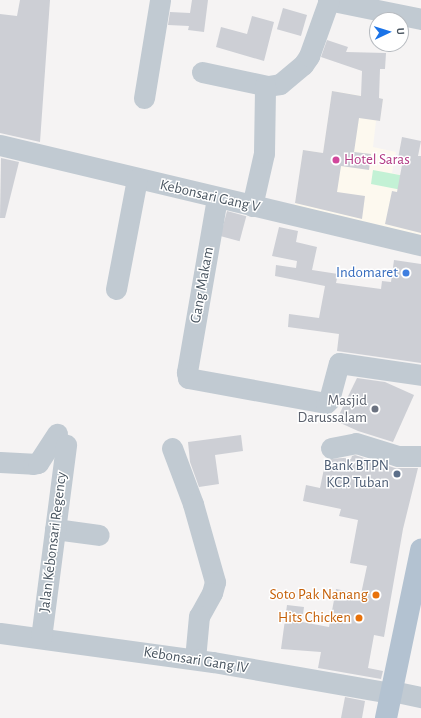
<!DOCTYPE html>
<style>
body{margin:0}
#map{position:relative;width:421px;height:718px;overflow:hidden;background:#f5f3f3;font-family:"Alegreya Sans",sans-serif}
div>[style]{position:absolute}
.commercial>*{inset:0;background:#fdf9ef}
.green>*{inset:0;background:#c3f1d5}
.building>*{inset:0;background:#cdcfd5;transform-origin:0 0}
.minor>*{height:21px;margin:-10.5px;padding:0 10.5px;transform-origin:10.5px;border-radius:10.5px;background:#c1cad2}
.major>*{height:22px;margin:-11px;padding:0 11px;transform-origin:11px;border-radius:11px;background:#b3c2d1}
.dots>*{width:11px;height:11px;translate:-50% -50%;box-sizing:border-box;border:2px solid #fff;border-radius:50%}
span{translate:-50% -50%;white-space:nowrap;text-align:center;line-height:1.15;-webkit-text-stroke:3px #fff;paint-order:stroke}
.hotel-label{font-size:15px;color:#b23c85}
.left{translate:0 -50%;text-align:left}
.street-label{font-size:15px;color:#4a5661}
.shop-label{font-size:15px;color:#366cbe}
.right{translate:-100% -50%;text-align:right}
.worship-label{font-size:15px;color:#5b616d}
.service-label{font-size:15px;color:#4e5e75}
.food-label{font-size:15px;color:#c56008}
.north{position:absolute;left:369px;top:12px;width:40px;height:40px;box-sizing:border-box;background:#fff;border:1px solid #b7bbc0;border-radius:50%;rotate:86deg;font-size:11px;font-weight:700;line-height:16px;text-align:center;color:#4a5661}
.north::after{content:'';display:block;margin:auto;width:14px;height:18px;background:#1a73e8;clip-path:polygon(50% 0,100% 100%,50% 72%,0 100%)}
</style>
<div id="map">
<div class="commercial">
<i style="clip-path:polygon(332px 91px,383px 99px,380px 121px,376px 121px,373px 147px,396px 152px,392px 173px,421px 179px,421px 236px,294px 210px,303px 150px,323px 153px)"></i>
</div>
<div class="green">
<i style="clip-path:polygon(373px 170px,421px 179px,412px 192px,371px 184px)"></i>
</div>
<div class="building">
<i style="clip-path:polygon(20px 0,50px 0,40px 142px,0 133px,0 14px,17px 16px)"></i>
<i style="clip-path:polygon(192px 0,208px 0,204px 32px,188px 30px,189px 26px,168px 25px,170px 12px,190px 13px)"></i>
<i style="left:283px;top:8px;width:25px;height:22px;rotate:16deg"></i>
<i style="clip-path:polygon(252px 16px,274px 22px,264px 61px,216px 47px,221px 27px,247px 34px)"></i>
<i style="clip-path:polygon(327px 40px,348px 47px,346px 52px,386px 53px,385px 69px,380px 69px,379px 98px,383px 99px,380px 121px,359px 118px,354px 152px,371px 154px,369px 170px,341px 166px,337px 192px,365px 196px,362px 219px,295px 203px,303px 150px,323px 153px,332px 91px,361px 96px,362px 71px,321px 57px)"></i>
<i style="clip-path:polygon(402px 137px,421px 141px,418px 156px,421px 156px,421px 233px,385px 224px,392px 191px,397px 192px,402px 165px,397px 164px)"></i>
<i style="clip-path:polygon(1px 158px,19px 162px,5px 218px,0 218px)"></i>
<i style="left:227px;top:211px;width:20px;height:26px;rotate:15deg"></i>
<i style="clip-path:polygon(279px 227px,298px 231px,296px 242px,317px 247px,312px 270px,338px 274px,336px 283px,381px 289px,382px 281px,391px 282px,394px 260px,421px 264px,421px 363px,337px 351px,339px 334px,288px 327px,289px 314px,319px 318px,325px 286px,275px 276px,276px 265px,296px 268px,297px 261px,272px 256px)"></i>
<i style="clip-path:polygon(357px 378px,385px 382px,414px 395px,393px 442px,358px 431px,336px 421px)"></i>
<i style="clip-path:polygon(241px 435px,243px 451px,215px 455px,219px 484px,199px 487px,190px 462px,188px 442px)"></i>
<i style="clip-path:polygon(355px 455px,395px 468px,418px 468px,403px 529px,384px 637px,374px 635px,368px 668px,383px 671px,381px 679px,318px 668px,321px 652px,281px 649px,287px 605px,304px 607px,302px 622px,329px 627px,336px 589px,361px 594px,367px 566px,350px 563px,358px 520px,339px 516px,341px 509px,303px 501px,306px 485px,320px 488px,326px 459px,344px 458px,351px 459px,352px 456px)"></i>
<i style="clip-path:polygon(345px 697px,365px 701px,362px 718px,341px 718px)"></i>
</div>
<div class="minor">
<i style="left:328px;top:0;width:95px;rotate:11.5deg"></i>
<i style="left:202px;top:72px;width:67px;rotate:12deg"></i>
<i style="left:268px;top:86px;width:12px;rotate:-9deg"></i>
<i style="left:280px;top:84px;width:30px;rotate:-40deg"></i>
<i style="left:303px;top:65px;width:11px;rotate:-56deg"></i>
<i style="left:309px;top:56px;width:59px;rotate:-70.3deg"></i>
<i style="left:144px;top:98px;width:99px;rotate:-80.7deg"></i>
<i style="left:0;top:145px;width:433px;rotate:13.4deg"></i>
<i style="left:217px;top:198px;width:177px;rotate:99.8deg"></i>
<i style="left:187px;top:372px;width:6px;rotate:81deg"></i>
<i style="left:188px;top:378px;width:140px;rotate:10.3deg"></i>
<i style="left:326px;top:403px;width:4px;rotate:-45deg"></i>
<i style="left:329px;top:400px;width:38px;rotate:-75deg"></i>
<i style="left:339px;top:363px;width:83px;rotate:8.3deg"></i>
<i style="left:252px;top:206px;width:54px;rotate:-77.2deg"></i>
<i style="left:264px;top:153px;width:67px;rotate:-89.1deg"></i>
<i style="left:116px;top:289px;width:112px;rotate:-79.2deg"></i>
<i style="left:172px;top:448px;width:60px;rotate:69.4deg"></i>
<i style="left:193px;top:504px;width:81px;rotate:74.2deg"></i>
<i style="left:215px;top:582px;width:11px;rotate:105deg"></i>
<i style="left:212px;top:593px;width:26px;rotate:119deg"></i>
<i style="left:199px;top:616px;width:43px;rotate:95.3deg"></i>
<i style="left:331px;top:448px;width:25px;rotate:-11deg"></i>
<i style="left:356px;top:443px;width:44px;rotate:17.2deg"></i>
<i style="left:398px;top:456px;width:23px"></i>
<i style="left:0;top:462px;width:33px;rotate:3deg"></i>
<i style="left:33px;top:464px;width:5px;rotate:-11deg"></i>
<i style="left:38px;top:463px;width:35px;rotate:-57deg"></i>
<i style="left:55px;top:529px;width:44px;rotate:7.8deg"></i>
<i style="left:0;top:633px;width:215px;rotate:7.8deg"></i>
<i style="left:213px;top:662px;width:181px;rotate:9.9deg"></i>
<i style="left:41px;top:638px;width:195px;rotate:-82.6deg"></i>
<i style="left:392px;top:691px;width:30px;rotate:12deg"></i>
</div>
<div class="major">
<i style="left:386px;top:718px;width:172px;rotate:-78.2deg"></i>
</div>
<div class="dots">
<i style="left:336px;top:160px;background:#d1479c"></i>
<i style="left:406px;top:273px;background:#3f7fe0"></i>
<i style="left:375px;top:409px;background:#6b7280"></i>
<i style="left:397px;top:474px;background:#5c6f8a"></i>
<i style="left:376px;top:595px;background:#e8710a"></i>
<i style="left:359px;top:618px;background:#e8710a"></i>
</div>
<div class="hotel-label">
<span class="left" style="left:344px;top:160px">Hotel Saras</span>
</div>
<div class="street-label">
<span style="left:210px;top:196px;rotate:13deg">Kebonsari Gang V</span>
<span style="left:202px;top:285px;rotate:-80deg">Gang Makam</span>
<span style="left:53px;top:542px;rotate:-83deg">Jalan Kebonsari Regency</span>
<span style="left:196px;top:660px;rotate:9deg">Kebonsari Gang IV</span>
</div>
<div class="shop-label">
<span class="right" style="left:398px;top:273px">Indomaret</span>
</div>
<div class="worship-label">
<span class="right" style="left:367px;top:409px">Masjid<br>Darussalam</span>
</div>
<div class="service-label">
<span class="right" style="left:389px;top:474px">Bank BTPN<br>KCP. Tuban</span>
</div>
<div class="food-label">
<span class="right" style="left:368px;top:595px">Soto Pak Nanang</span>
<span class="right" style="left:351px;top:618px">Hits Chicken</span>
</div>
<div class="north">U</div>
</div>
